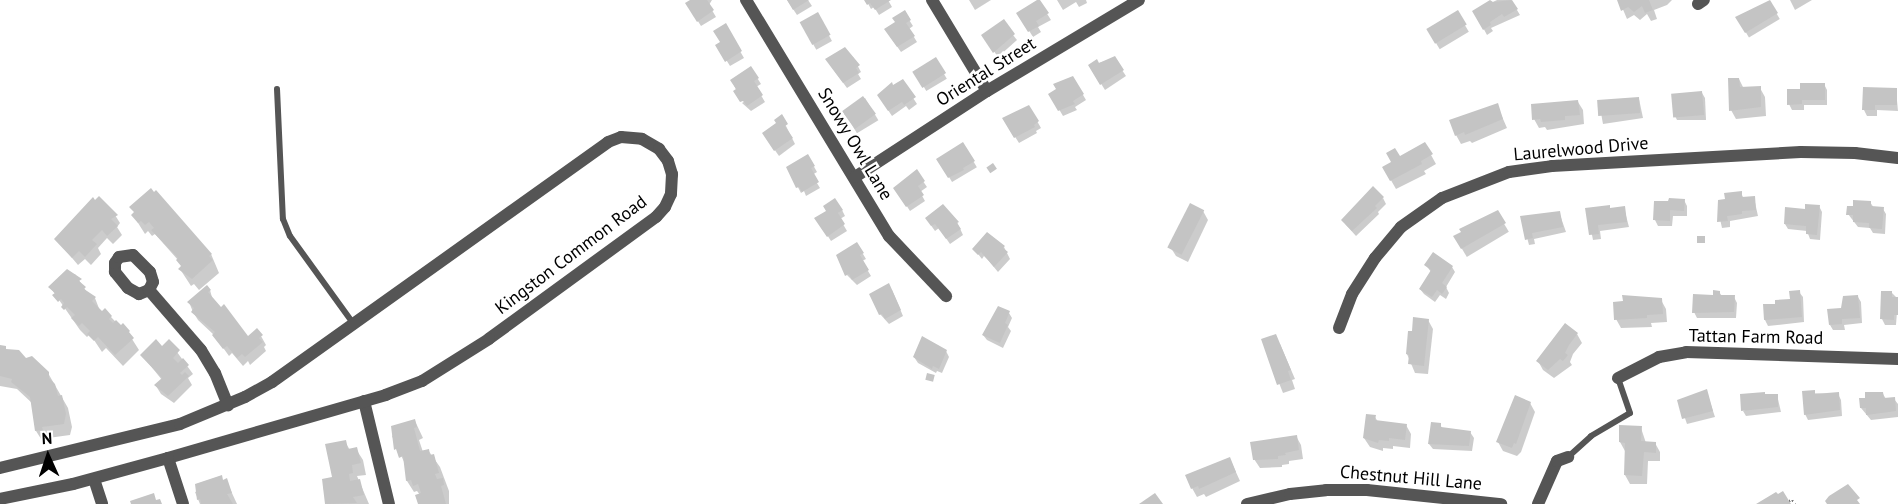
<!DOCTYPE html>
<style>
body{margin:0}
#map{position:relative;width:1898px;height:504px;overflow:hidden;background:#fff;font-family:"PT Sans",sans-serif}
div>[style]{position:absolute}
.shadow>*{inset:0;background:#0003;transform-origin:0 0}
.building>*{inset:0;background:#c4c4c4;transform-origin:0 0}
.path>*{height:2px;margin-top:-1px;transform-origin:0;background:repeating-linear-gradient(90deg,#777 0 1.5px,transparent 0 4.5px)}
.lane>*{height:6px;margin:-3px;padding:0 3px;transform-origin:3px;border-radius:3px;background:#555}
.street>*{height:12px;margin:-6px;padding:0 6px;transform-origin:6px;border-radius:6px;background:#555}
span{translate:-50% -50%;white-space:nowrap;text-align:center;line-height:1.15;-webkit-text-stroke:5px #fff;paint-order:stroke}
.street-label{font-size:18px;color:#000}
.north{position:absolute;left:18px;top:426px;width:60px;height:60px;-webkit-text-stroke:4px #fff;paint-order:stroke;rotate:357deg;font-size:16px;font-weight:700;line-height:24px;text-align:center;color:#000}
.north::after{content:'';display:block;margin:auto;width:21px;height:27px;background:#000;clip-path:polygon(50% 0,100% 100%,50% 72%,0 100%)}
</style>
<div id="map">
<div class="shadow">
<i style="clip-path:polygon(693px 0,712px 0,709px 5px,716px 17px,701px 26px,687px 4px)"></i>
<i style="clip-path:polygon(787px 0,808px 0,812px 6px,797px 15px)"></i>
<i style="clip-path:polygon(866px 0,888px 0,892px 7px,879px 15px,874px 7px,871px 9px)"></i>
<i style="clip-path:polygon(969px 0,991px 0,975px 10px)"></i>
<i style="clip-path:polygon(1057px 0,1086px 0,1087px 3px,1079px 7px,1076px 2px,1063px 10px)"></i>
<i style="clip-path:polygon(1497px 0,1511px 0,1520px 15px,1491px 28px,1493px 31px,1487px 35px,1474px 11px)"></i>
<i style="clip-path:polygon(1619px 0,1672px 0,1667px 5px,1654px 10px,1657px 19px,1651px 21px,1647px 14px,1640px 20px,1634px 15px,1627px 19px)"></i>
<i style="clip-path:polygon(1790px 0,1812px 0,1795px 10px)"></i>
<i style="clip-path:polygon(1039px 1px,1051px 20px,1038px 27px,1041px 32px,1033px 37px,1018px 13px)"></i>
<i style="left:1769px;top:1px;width:21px;height:36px;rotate:59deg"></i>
<i style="clip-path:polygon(904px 12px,913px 26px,909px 29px,917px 42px,901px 52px,889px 35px)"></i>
<i style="left:1457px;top:12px;width:23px;height:34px;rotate:59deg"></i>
<i style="left:817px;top:14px;width:31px;height:18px;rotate:61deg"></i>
<i style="clip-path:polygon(725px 25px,744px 58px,730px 66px,717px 45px,722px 43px)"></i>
<i style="clip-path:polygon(1013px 35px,1017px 40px,998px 57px,986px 40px)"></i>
<i style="clip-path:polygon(853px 57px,861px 72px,858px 74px,861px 79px,847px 88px,830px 65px)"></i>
<i style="clip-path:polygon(1114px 58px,1126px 76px,1105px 90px,1090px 66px)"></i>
<i style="left:935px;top:59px;width:23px;height:24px;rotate:59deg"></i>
<i style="clip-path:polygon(751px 68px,761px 84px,756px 87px,765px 102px,751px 111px,742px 103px,750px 98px,741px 100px,732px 81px)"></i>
<i style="clip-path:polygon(1073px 78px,1086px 100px,1075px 107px,1077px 110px,1063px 116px,1050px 94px,1058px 89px,1055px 85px)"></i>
<i style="clip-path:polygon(1739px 79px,1744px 89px,1760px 88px,1765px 97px,1766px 116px,1736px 119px,1731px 110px)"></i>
<i style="clip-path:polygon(902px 81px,917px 104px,909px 110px,906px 106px,892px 116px,882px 101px)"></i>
<i style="clip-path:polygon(1824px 84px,1827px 90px,1827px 105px,1804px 105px,1804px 110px,1792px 110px,1789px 104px,1801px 91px)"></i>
<i style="clip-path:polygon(1864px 89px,1896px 90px,1898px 111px,1877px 110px,1877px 116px,1867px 116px,1864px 110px)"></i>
<i style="clip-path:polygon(1702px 93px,1705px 98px,1706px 120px,1677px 120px,1674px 114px)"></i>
<i style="left:865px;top:98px;width:26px;height:25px;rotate:59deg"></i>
<i style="clip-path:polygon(1639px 99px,1643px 118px,1603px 124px,1599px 102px)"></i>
<i style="clip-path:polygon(1578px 102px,1583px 110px,1584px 124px,1547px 130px,1545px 127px,1539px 128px,1534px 119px)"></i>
<i style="clip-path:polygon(1497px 105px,1507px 128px,1472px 143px,1470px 141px,1461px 144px,1456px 135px)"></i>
<i style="clip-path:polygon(1029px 107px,1041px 128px,1036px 131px,1037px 133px,1019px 143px,1004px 119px)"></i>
<i style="clip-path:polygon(781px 116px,795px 144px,779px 156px,767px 139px)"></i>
<i style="left:963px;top:144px;width:27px;height:29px;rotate:59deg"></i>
<i style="clip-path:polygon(1425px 144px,1436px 164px,1424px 171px,1426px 174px,1396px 189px,1384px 168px)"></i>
<i style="clip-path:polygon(808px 156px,817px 172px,812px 175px,820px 188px,806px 196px,804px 191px,801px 193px,788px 168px)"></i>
<i style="clip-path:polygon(916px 171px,927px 187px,920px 192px,925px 201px,910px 211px,895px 188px)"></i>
<i style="clip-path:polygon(1741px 193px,1744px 199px,1754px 198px,1758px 216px,1730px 221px,1730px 227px,1722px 228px,1718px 210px)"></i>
<i style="clip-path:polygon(1383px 198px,1386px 204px,1378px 212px,1379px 214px,1356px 236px,1346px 225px,1343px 220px)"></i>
<i style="clip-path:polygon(1684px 200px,1687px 206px,1687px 216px,1673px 216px,1672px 226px,1658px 226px,1655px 220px)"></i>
<i style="clip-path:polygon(1870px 202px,1874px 208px,1883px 209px,1886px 214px,1885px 234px,1873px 233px,1870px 228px,1858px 227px,1848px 214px)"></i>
<i style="clip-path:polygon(1819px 206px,1822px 212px,1820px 240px,1810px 239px,1807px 231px,1788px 229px,1785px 224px)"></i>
<i style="clip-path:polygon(1624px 208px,1629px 227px,1600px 231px,1601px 239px,1593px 240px,1587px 210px)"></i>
<i style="clip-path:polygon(842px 210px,845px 216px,840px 219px,847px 231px,831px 241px,820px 224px)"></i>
<i style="clip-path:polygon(1203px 211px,1208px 220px,1188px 262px,1176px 256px,1171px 248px)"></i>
<i style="left:1497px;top:212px;width:23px;height:49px;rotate:59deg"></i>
<i style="clip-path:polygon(1559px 212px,1566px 232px,1534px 239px,1535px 244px,1529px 245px,1522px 218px)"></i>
<i style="clip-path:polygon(135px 213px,211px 254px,219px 273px,199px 290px,194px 284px,191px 286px,180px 269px,182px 267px,178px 260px,155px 234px,152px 236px,148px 231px,145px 234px,133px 215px)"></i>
<i style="clip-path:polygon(115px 215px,120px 223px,117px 227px,122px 235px,113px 244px,107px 238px,98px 248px,101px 254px,91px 265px,85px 259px,78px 265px,56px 239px)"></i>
<i style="clip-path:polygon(957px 222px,963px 235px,950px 244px,939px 228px,935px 231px,930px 224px)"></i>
<i style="clip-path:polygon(857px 244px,866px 259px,862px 261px,871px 276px,857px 285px,847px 275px)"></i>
<i style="clip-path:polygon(1004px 247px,1010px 259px,998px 272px,988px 260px,984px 256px,982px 259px,974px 249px)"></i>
<i style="clip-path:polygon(1426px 265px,1452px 267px,1455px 272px,1446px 287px,1449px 293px,1446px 299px,1440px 295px,1435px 302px,1424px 294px,1420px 289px,1431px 272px)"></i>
<i style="clip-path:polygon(75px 274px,88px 294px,95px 298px,100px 311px,111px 317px,132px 339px,139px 350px,123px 366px,106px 348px,102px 352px,90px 334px,87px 337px,80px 330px,50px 287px)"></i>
<i style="clip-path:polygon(210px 290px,213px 301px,247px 338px,261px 336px,266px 345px,264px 347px,266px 351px,250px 365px,248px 361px,243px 366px,232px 353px,229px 356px,214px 335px,198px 320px,193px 312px,189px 302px)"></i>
<i style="clip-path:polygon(892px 290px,903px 316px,889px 324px,880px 314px)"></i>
<i style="clip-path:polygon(1719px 292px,1722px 296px,1734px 297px,1737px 303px,1736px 318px,1697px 318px,1694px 312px)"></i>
<i style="clip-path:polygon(1799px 292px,1803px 297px,1804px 322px,1768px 326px,1765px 320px,1765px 306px,1791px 301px)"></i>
<i style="clip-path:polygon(1891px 292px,1898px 299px,1896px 325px,1885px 325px,1882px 319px)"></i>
<i style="clip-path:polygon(1858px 297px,1861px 302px,1862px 323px,1844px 325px,1845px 330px,1833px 330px,1830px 325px)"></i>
<i style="clip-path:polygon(1661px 300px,1666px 309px,1667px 322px,1651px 323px,1652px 327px,1621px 328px,1616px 319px)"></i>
<i style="clip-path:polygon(1009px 313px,1012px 318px,1008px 327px,1011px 331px,1003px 348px,987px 340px,983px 335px)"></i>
<i style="clip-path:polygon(1428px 320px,1433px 329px,1428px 374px,1415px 373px,1407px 354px)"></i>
<i style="clip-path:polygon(1577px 334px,1582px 343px,1573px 354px,1570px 362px,1572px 365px,1554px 378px,1543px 370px,1538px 361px)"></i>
<i style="clip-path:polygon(1262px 340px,1280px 344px,1295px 379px,1292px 380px,1295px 389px,1283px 393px)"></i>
<i style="clip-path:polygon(169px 341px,193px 374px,188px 378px,192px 385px,174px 403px,161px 394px,156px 386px,162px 380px,142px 355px,162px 348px)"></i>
<i style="clip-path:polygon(0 346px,48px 373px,68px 408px,72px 427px,70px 435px,48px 438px,48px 442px,43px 442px,36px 431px,33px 404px,17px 389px,0 386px)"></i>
<i style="clip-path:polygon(946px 351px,949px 357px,942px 373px,937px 371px,936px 373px,918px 363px,914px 357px)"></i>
<i style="clip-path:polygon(1706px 390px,1715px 417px,1687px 424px,1679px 401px)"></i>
<i style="clip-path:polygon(1804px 393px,1838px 394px,1841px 400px,1842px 416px,1808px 420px,1805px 414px)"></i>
<i style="clip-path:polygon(1883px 394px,1886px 399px,1894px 399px,1898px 404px,1898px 417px,1871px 420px,1861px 408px)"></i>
<i style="clip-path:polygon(1777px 395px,1781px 412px,1746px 416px,1743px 411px)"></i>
<i style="clip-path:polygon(1530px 403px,1535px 412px,1521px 452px,1517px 456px,1503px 451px,1498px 442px)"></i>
<i style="clip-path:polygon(1375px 417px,1378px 422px,1406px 425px,1411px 434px,1410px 448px,1393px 446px,1393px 449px,1383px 448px,1383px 451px,1370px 447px,1364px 438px)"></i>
<i style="clip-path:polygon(415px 421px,423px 438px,419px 440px,423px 452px,428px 450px,440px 467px,449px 491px,449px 504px,420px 504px,420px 495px,417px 491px,414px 492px,407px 481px,406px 466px,392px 436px)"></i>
<i style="clip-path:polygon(1440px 425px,1443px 429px,1470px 432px,1474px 438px,1472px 451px,1433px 449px,1429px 444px)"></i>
<i style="clip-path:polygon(1641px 428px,1646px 443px,1655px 443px,1660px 452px,1660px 461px,1648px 461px,1647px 484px,1630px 484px,1625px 475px,1625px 451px,1620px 442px)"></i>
<i style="clip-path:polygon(1296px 436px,1301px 445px,1303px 459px,1289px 461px,1289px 464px,1282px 465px,1282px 467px,1260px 468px,1254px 459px)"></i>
<i style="clip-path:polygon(345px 442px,350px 450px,356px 449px,363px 460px,366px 475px,357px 476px,369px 504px,327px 504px,323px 486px,333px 478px)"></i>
<i style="clip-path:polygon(1230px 459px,1240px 481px,1206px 497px,1204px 494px,1197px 497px,1192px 488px)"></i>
<i style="clip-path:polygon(226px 480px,237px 504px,200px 504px,195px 492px)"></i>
</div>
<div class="building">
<i style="clip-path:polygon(690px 0,707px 0,714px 10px,697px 22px,685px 3px)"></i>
<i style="clip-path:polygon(787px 0,809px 0,793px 10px)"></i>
<i style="clip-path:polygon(864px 0,891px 0,875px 10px,870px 3px,867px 5px)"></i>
<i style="clip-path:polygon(1037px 0,1040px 0,1049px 13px,1036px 21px,1039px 26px,1028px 32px,1016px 13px)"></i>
<i style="clip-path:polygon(1490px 0,1493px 2px,1512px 0,1518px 9px,1504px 17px,1502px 14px,1490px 22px,1491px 25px,1483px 30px,1472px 11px)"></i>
<i style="clip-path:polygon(1617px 0,1649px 0,1653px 10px,1645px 13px,1642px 6px,1634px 12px,1628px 7px,1621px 11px)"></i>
<i style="clip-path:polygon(1770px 0,1778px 13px,1745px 33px,1735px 17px)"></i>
<i style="clip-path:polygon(905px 10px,911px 20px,906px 23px,915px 36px,897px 47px,884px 29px,895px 22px,892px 18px)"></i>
<i style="left:1458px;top:10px;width:17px;height:37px;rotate:59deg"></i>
<i style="left:818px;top:12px;width:26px;height:21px;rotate:61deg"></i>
<i style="clip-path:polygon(1004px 19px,1015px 34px,993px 53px,981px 35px)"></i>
<i style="clip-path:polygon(726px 23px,742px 51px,725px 62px,715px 45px,720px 42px,713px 31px)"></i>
<i style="clip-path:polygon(845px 47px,860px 65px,856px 68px,859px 73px,843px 83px,825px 59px)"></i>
<i style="clip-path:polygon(1115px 56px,1124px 70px,1100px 85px,1088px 65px,1097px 59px,1099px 63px)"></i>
<i style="left:936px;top:57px;width:19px;height:28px;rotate:58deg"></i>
<i style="clip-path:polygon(751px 66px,759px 78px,754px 81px,763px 95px,747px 106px,743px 101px,740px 102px,733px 91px,736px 89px,730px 80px)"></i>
<i style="clip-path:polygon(1073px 76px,1084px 94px,1073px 101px,1075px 104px,1058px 111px,1048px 94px,1056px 89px,1053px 84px)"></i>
<i style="clip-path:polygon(1728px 78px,1739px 78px,1740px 87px,1761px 86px,1761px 107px,1729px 111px)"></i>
<i style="clip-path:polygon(903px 79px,916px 97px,904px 105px,902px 102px,888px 111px,877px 95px,892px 82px,893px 85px)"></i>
<i style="clip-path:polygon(1800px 83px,1825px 83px,1825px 100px,1802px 100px,1802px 104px,1787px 105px,1787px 89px,1800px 89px)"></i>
<i style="clip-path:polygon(1863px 87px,1897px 88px,1897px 105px,1875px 105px,1875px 110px,1862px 110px)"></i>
<i style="left:1702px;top:91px;width:24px;height:31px;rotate:85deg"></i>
<i style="left:863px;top:96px;width:22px;height:26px;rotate:54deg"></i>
<i style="left:1639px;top:97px;width:16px;height:42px;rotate:86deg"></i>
<i style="clip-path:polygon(1578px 100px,1580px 115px,1565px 116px,1565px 120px,1541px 122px,1540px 119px,1532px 120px,1531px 104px)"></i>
<i style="clip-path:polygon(1498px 103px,1503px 119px,1465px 135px,1464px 132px,1455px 136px,1449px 120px)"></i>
<i style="clip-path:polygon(1029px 105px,1039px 121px,1034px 125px,1035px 127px,1014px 138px,1002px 118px)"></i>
<i style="clip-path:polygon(782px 114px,788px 124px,785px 126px,793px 138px,774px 151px,762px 133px,776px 123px,774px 120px)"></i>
<i style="clip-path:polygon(963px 142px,975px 161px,963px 168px,964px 170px,948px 178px,936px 159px)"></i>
<i style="clip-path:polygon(1425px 142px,1433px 154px,1421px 161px,1422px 164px,1390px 181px,1382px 167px,1391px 162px,1386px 153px,1395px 148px,1400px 156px)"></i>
<i style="clip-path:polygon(808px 154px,815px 166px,811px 168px,819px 182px,802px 192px,799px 187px,796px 188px,786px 167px)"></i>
<i style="left:993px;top:163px;width:7px;height:8px;rotate:56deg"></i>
<i style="clip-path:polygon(917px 169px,925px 181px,918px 186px,924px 195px,906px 207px,893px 188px)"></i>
<i style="clip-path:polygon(1373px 186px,1384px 197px,1375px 206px,1377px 208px,1352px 231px,1341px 220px)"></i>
<i style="clip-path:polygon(151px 188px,154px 192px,156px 190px,212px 254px,209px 256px,213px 260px,192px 279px,178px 269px,181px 266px,176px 260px,178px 258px,151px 230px,154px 228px,149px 222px,145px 225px,141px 221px,138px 223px,131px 215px,134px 212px,129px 207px)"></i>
<i style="clip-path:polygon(1742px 191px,1742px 197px,1755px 196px,1756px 210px,1742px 211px,1742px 214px,1727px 216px,1728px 221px,1717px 222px,1718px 200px,1725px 199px,1724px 193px)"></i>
<i style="clip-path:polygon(99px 196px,118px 215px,111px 219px,118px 226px,107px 236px,102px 230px,92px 240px,97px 244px,85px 257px,79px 251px,72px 258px,54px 239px,93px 197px,95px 200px)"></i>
<i style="clip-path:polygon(835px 198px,843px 210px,838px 213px,845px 224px,827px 237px,814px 218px,826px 211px,823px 206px)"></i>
<i style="clip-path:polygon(1669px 198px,1685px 199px,1684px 211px,1670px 210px,1670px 221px,1653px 220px,1654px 201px,1668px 201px)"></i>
<i style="clip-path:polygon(1853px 200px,1871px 201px,1871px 206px,1884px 207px,1882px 229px,1869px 228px,1869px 223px,1853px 222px,1853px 215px,1846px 215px,1847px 206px,1853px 206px)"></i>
<i style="left:1190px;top:203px;width:16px;height:50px;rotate:27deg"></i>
<i style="clip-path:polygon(943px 204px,959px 222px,957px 223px,961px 229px,946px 239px,935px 224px,931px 226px,925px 218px)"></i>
<i style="clip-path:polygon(1805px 204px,1820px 205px,1817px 235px,1806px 234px,1806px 226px,1784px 224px,1785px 207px,1805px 209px)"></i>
<i style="clip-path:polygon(1610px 205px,1610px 208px,1625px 206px,1627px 222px,1598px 225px,1599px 234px,1589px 235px,1585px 208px)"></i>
<i style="clip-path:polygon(1498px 210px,1506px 223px,1461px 249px,1453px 236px,1461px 232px,1459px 229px)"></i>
<i style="clip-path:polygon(1560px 211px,1563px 227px,1532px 233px,1533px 238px,1525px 240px,1520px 216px)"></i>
<i style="clip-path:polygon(987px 232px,1005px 246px,1003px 248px,1008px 252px,994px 267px,981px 252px,978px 255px,972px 249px)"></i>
<i style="left:1697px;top:236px;width:8px;height:7px"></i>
<i style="clip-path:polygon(857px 242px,864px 253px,860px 255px,869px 270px,852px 280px,849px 274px,845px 276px,836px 255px)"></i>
<i style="clip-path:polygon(1433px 252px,1453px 266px,1442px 283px,1447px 287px,1442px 294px,1437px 290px,1432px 297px,1419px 289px,1431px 270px,1424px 265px)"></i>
<i style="clip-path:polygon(67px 269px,82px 279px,79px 281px,86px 287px,84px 289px,96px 297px,92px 301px,102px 311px,105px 308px,112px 316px,109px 319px,113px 323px,116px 320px,121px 325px,123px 323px,130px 331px,129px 332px,134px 338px,115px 355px,98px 337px,94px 341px,87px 334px,90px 331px,82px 323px,79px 326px,71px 318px,75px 315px,67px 307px,64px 310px,61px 307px,64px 303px,61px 299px,58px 302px,52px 295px,55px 293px,48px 287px)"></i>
<i style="clip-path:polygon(889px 283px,901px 310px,885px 319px,882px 314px,879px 315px,869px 294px)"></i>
<i style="clip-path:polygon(207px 285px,211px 290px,208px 292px,221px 307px,224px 304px,248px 336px,257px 328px,263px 335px,259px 338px,263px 342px,245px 357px,242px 354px,237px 358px,227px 346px,223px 349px,212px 335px,215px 332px,191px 312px,194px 308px,187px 302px)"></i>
<i style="clip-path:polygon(1713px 290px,1720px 291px,1720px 295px,1735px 295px,1734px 312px,1692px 313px,1693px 294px,1713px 295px)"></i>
<i style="clip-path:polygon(1800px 290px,1802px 317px,1764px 320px,1763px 304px,1775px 304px,1775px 300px,1790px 299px,1789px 291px)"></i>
<i style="clip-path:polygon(1881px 291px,1892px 291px,1892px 297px,1898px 297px,1898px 315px,1894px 315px,1894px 320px,1880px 319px)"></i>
<i style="clip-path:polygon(1622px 295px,1662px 298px,1663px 314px,1647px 315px,1647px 318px,1614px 320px,1613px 302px,1623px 301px)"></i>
<i style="clip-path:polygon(1858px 295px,1860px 318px,1842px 319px,1842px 324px,1829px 325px,1827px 309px,1841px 308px,1843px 296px)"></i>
<i style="clip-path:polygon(998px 306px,1010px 311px,1005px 323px,1008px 325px,1000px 343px,982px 335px)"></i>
<i style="clip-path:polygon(1413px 317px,1429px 319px,1424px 366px,1408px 364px,1409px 355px,1406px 354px,1408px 331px,1412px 331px)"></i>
<i style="clip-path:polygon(1565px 323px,1578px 333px,1569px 345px,1565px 353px,1568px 355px,1563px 361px,1560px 359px,1548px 370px,1536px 361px)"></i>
<i style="clip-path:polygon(1276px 334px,1291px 370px,1288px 371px,1291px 380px,1277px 385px,1261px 339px)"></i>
<i style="clip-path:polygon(922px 336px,947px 350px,939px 369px,933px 366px,932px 369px,913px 357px)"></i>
<i style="clip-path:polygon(156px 339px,162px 346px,169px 339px,180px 350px,173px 358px,178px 363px,183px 358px,189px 365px,180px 373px,182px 375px,185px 372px,189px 376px,168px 396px,154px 385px,162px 378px,140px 355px)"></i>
<i style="clip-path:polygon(0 345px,6px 346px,6px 349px,19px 350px,26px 358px,32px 356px,49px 372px,49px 378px,55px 384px,58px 396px,62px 395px,66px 414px,64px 424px,42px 427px,43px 430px,35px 431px,30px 397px,11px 382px,12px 379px,0 376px)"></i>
<i style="left:927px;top:373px;width:8px;height:7px;rotate:14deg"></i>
<i style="clip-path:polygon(1707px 389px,1713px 411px,1682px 419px,1677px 400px)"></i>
<i style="clip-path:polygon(1815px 390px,1815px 394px,1839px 392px,1840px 410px,1804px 415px,1802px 391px)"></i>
<i style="clip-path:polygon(1765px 392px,1765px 394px,1778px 394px,1778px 407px,1741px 411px,1740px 394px)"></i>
<i style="clip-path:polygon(1865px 392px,1883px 392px,1884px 398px,1895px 397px,1896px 411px,1866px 415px,1866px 408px,1860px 408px,1859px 398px,1865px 398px)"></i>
<i style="clip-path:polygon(1515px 395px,1531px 402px,1516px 444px,1514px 443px,1512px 448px,1496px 442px)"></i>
<i style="clip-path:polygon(1366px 414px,1376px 415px,1375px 420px,1407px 424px,1405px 440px,1389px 438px,1389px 441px,1379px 440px,1378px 443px,1363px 438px)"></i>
<i style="clip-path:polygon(415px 419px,417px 427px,414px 428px,420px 451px,429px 449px,430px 455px,434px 454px,439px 473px,435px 474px,437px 479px,443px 478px,444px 485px,441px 486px,446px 504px,418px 504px,415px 495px,421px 493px,418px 484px,413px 486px,411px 480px,406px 481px,403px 456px,399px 458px,396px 449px,394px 450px,391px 426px)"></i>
<i style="clip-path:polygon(1431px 422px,1441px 423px,1441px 427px,1471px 431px,1469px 446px,1428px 444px)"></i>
<i style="clip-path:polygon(1619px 425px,1642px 426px,1641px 441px,1656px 442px,1656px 453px,1644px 452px,1642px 476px,1624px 475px,1625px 443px,1619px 442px)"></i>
<i style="clip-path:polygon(1297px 435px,1299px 450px,1285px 453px,1286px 455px,1278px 456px,1278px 459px,1253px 460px,1250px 442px)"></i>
<i style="clip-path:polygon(346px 440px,348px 449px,357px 447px,361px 463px,352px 465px,353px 473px,349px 474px,350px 481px,360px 479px,364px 495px,353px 497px,357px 503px,325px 504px,322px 479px,332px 477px,325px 444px)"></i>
<i style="clip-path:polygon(1230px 457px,1236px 472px,1199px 489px,1198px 486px,1191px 489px,1185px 475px)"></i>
<i style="clip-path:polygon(222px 475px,223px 480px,227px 478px,232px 493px,227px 494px,233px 504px,201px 504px,200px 499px,197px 500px,195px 484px)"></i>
<i style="clip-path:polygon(1848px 484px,1860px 498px,1857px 500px,1860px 504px,1827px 504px,1825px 501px,1829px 496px)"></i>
<i style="clip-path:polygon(1783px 491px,1791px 504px,1756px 504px,1776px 492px,1778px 494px)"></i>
<i style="clip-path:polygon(154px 493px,156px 500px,160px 499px,162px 504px,131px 504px,130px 501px)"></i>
<i style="clip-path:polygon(1155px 493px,1163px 504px,1139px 504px)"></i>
</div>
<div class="path">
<i style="left:1789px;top:501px;width:3px;rotate:-18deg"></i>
<i style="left:1792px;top:500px;width:5px;rotate:53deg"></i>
</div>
<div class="lane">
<i style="left:277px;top:89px;width:130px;rotate:87.4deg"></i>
<i style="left:283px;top:219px;width:18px;rotate:68deg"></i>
<i style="left:290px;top:236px;width:107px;rotate:54.1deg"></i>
<i style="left:1568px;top:457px;width:31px;rotate:-42deg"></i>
<i style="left:1591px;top:436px;width:45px;rotate:-30.5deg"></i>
<i style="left:1630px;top:413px;width:37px;rotate:-109deg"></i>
</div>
<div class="street">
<i style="left:746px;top:0;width:276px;rotate:58.8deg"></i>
<i style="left:889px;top:236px;width:83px;rotate:46.5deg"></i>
<i style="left:932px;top:0;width:106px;rotate:58.9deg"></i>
<i style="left:1698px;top:4px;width:7px;rotate:-34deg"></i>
<i style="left:855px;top:177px;width:158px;rotate:-33.1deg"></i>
<i style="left:987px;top:91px;width:177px;rotate:-30.9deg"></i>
<i style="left:149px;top:290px;width:11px;rotate:158deg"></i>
<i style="left:139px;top:294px;width:13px;rotate:-151deg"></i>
<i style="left:128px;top:288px;width:21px;rotate:-129deg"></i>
<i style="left:115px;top:272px;width:9px;rotate:-90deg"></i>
<i style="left:115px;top:263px;width:7px;rotate:-56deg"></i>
<i style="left:119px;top:257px;width:14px;rotate:-8deg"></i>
<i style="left:133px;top:255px;width:24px;rotate:45deg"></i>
<i style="left:150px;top:272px;width:10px;rotate:73deg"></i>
<i style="left:153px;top:282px;width:9px;rotate:117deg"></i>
<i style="left:149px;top:290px;width:79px;rotate:49.1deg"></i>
<i style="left:201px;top:350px;width:27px;rotate:59deg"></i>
<i style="left:215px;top:373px;width:35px;rotate:68deg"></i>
<i style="left:1339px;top:328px;width:36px;rotate:-69deg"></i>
<i style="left:1352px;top:294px;width:43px;rotate:-57.4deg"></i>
<i style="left:1375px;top:258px;width:40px;rotate:-50deg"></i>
<i style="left:1401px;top:227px;width:50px;rotate:-35.3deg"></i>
<i style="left:1442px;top:198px;width:72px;rotate:-21.2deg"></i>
<i style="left:1509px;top:172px;width:43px;rotate:-7.9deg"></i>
<i style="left:1552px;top:166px;width:249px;rotate:-3.2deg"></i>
<i style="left:1801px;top:152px;width:54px;rotate:1.1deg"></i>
<i style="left:1855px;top:153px;width:43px;rotate:6.6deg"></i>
<i style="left:1618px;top:378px;width:46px;rotate:-27.1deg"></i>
<i style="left:1659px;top:357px;width:27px;rotate:-10deg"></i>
<i style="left:1686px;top:352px;width:212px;rotate:1.9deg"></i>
<i style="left:364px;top:401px;width:106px;rotate:76.4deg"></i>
<i style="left:168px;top:458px;width:48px;rotate:71.9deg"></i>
<i style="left:0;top:468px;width:185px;rotate:-13.7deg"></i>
<i style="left:180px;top:424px;width:70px;rotate:-22.6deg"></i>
<i style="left:245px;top:397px;width:31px;rotate:-29deg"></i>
<i style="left:272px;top:382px;width:413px;rotate:-35.5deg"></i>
<i style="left:608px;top:142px;width:14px;rotate:-21deg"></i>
<i style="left:621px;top:137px;width:21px;rotate:5deg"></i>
<i style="left:642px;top:139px;width:20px;rotate:30deg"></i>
<i style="left:659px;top:149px;width:15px;rotate:53deg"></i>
<i style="left:668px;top:161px;width:14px;rotate:73deg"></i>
<i style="left:672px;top:174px;width:20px;rotate:93deg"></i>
<i style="left:671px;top:194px;width:14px;rotate:115deg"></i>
<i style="left:665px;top:207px;width:13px;rotate:132deg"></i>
<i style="left:656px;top:217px;width:207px;rotate:143.9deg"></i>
<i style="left:489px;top:339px;width:79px;rotate:147.9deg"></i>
<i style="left:422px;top:381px;width:39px;rotate:159deg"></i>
<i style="left:386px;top:395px;width:227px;rotate:163.9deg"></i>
<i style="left:168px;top:458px;width:98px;rotate:164.7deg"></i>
<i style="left:73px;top:484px;width:75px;rotate:168.4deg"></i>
<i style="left:94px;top:479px;width:26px;rotate:72deg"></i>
<i style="left:1247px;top:504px;width:44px;rotate:-13.1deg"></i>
<i style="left:1290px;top:494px;width:36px;rotate:-6deg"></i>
<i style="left:1326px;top:490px;width:41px"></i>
<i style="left:1367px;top:490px;width:135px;rotate:6deg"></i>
<i style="left:1538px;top:504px;width:47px;rotate:-66.2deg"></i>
<i style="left:1557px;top:461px;width:12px;rotate:-20deg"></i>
</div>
<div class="street-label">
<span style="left:986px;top:72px;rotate:-32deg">Oriental Street</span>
<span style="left:855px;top:144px;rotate:59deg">Snowy Owl Lane</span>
<span style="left:1581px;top:149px;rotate:-5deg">Laurelwood Drive</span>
<span style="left:571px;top:255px;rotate:-37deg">Kingston Common Road</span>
<span style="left:1756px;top:337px;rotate:1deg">Tattan Farm Road</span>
<span style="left:1411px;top:478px;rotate:5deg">Chestnut Hill Lane</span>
</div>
<div class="north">N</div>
</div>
